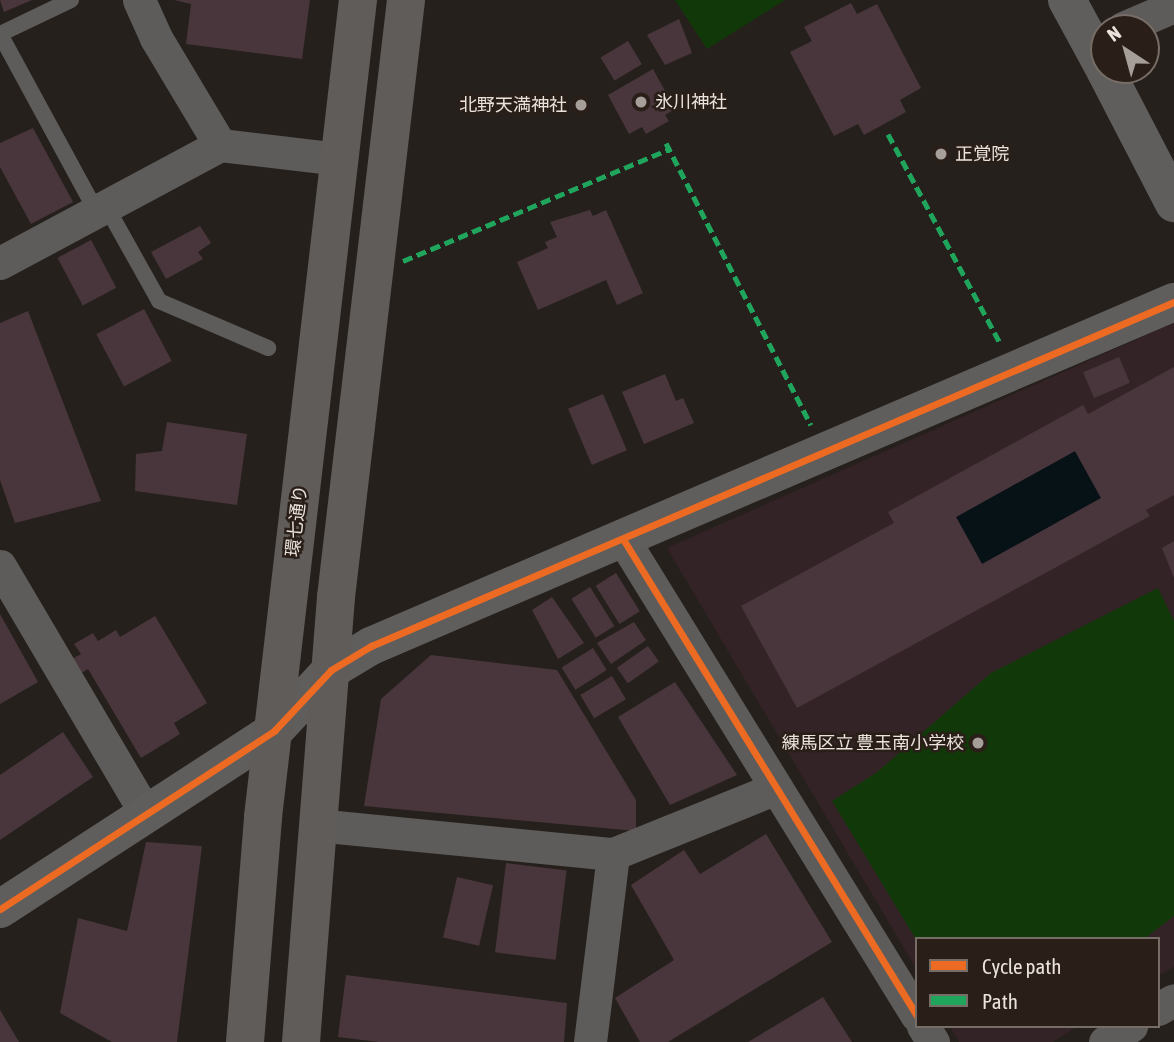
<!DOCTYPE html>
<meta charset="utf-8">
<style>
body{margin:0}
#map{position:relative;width:1174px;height:1042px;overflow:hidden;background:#26201c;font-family:"Asap Condensed","Noto Sans JP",sans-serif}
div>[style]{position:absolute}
.education>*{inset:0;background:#342326}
.green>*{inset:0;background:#113808}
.water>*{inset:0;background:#071217;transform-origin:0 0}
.building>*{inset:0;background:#48363c;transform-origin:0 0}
.lane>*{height:16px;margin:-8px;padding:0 8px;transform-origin:8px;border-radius:8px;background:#5d5c5a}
.street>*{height:33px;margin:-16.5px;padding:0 16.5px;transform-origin:16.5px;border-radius:16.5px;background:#5d5c5a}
.secondary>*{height:38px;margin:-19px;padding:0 19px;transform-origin:19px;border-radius:19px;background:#605e5c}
.primary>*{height:38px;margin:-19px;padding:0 19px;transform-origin:19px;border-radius:19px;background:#5f5c59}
.quiet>*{height:5px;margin-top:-2.5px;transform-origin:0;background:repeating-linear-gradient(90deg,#20a55d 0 10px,transparent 0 15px)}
.cycleway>*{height:7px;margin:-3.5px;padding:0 3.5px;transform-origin:3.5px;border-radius:3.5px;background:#ed6a23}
.dots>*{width:19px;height:19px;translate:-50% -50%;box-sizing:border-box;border:4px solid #2a1f18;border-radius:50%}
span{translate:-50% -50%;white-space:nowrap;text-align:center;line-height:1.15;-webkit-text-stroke:5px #2a1f18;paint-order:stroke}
.poi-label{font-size:18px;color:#eae2dd}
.left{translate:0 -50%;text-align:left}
.right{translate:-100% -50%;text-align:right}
.street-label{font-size:18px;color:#eae2dd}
.legend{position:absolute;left:915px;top:937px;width:245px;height:91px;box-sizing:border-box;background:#2a1f18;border:2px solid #776d67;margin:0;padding:9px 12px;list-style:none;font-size:21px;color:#eae2dd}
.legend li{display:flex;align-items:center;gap:14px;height:35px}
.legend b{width:35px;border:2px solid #776d67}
.north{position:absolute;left:1090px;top:14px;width:70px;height:70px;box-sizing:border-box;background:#2a1f18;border:2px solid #776d67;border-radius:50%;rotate:324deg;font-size:19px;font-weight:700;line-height:28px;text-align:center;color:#eae2dd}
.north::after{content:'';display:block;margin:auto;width:24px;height:32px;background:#a59e99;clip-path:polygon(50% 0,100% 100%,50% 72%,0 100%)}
</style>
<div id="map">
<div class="education">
<i style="clip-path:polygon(1174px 323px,1174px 967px,1158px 976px,1158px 939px,917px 939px,917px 970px,667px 548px)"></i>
<i style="clip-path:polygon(950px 1026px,1078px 1026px,1053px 1042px,959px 1042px)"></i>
</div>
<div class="green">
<i style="clip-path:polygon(675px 0,785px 0,707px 49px)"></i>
<i style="clip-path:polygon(1158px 588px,1174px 621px,1174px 916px,1144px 939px,917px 941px,832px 801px,876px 773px,991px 673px)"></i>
</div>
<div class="water">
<i style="left:1075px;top:451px;width:54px;height:136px;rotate:61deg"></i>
</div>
<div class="building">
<i style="clip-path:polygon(0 0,32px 0,4px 12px)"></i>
<i style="clip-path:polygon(174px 0,310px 0,302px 59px,186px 44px,191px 4px)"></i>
<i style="clip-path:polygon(851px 3px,857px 14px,877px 4px,921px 88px,900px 100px,906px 112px,864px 135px,858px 124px,834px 136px,790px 52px,812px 41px,804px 27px)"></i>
<i style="clip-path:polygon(679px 19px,692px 53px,665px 65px,647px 35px)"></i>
<i style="left:628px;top:41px;width:27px;height:32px;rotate:59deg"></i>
<i style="clip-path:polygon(653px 69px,675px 109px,665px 115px,669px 121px,646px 134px,642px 127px,629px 134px,608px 95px)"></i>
<i style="clip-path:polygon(33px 128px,73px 202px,31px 224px,0 167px,0 143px)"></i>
<i style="clip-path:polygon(590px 210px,593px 216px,606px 210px,643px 293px,617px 305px,606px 280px,538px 310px,517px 262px,548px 248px,545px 242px,557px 237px,550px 222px)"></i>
<i style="clip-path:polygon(200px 226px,211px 243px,198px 252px,203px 259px,166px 279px,151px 252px)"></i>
<i style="left:91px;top:240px;width:54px;height:38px;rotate:62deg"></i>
<i style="left:144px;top:309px;width:59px;height:54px;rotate:62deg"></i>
<i style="clip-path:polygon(28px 311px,101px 501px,15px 523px,0 480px,0 323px)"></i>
<i style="left:1119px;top:357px;width:28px;height:39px;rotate:67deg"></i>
<i style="clip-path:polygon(evenodd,1174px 367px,1174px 495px,1146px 510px,1150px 516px,797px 708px,741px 606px,894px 523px,888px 512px,1083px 405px,1088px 414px,1174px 367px,1075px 451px,1101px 498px,982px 564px,956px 517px,1075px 451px)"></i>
<i style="clip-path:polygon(665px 374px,676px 401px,683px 398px,694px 423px,644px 444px,622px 392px)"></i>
<i style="left:603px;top:394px;width:61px;height:38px;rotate:67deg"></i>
<i style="clip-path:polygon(167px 422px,247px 434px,237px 505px,135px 491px,136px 454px,162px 451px)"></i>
<i style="clip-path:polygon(1174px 541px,1174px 578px,1162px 548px)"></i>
<i style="left:616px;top:573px;width:45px;height:24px;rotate:58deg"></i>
<i style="left:590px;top:587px;width:46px;height:22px;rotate:58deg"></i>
<i style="clip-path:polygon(552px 597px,584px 643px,558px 659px,532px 610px)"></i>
<i style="clip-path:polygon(0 614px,38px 682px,0 704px)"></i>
<i style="clip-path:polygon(155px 616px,207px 703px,174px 723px,180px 734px,141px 758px,88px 669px,80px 674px,72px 659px,81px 654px,74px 644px,93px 633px,98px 641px,116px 630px,120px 637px)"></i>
<i style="clip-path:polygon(634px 622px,646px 640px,611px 664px,597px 643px)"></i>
<i style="left:648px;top:646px;width:19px;height:38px;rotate:55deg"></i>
<i style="left:593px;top:648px;width:26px;height:37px;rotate:58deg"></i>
<i style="clip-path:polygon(431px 655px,557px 670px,636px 800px,636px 831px,364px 806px,381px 699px)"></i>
<i style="left:612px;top:676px;width:27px;height:37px;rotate:59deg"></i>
<i style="clip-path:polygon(675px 682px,737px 775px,670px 805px,618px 717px)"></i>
<i style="clip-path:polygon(63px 732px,93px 777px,0 840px,0 775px)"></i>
<i style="clip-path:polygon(766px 834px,832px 942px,668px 1042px,640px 1042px,615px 998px,674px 960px,631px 885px,684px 850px,700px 874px)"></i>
<i style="clip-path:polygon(146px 842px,202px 846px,177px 1042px,112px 1042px,60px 1013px,78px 918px,127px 931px)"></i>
<i style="left:506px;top:863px;width:61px;height:90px;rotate:7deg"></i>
<i style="left:457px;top:877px;width:37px;height:62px;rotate:13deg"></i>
<i style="clip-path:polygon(346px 975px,567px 1003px,564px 1042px,379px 1042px,338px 1037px)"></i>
<i style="clip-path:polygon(823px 997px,852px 1042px,748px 1042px)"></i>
<i style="clip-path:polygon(0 1010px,19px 1042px,0 1042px)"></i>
</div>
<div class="lane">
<i style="left:71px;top:0;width:79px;rotate:154.4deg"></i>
<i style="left:0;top:34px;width:201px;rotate:61.5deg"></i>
<i style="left:106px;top:206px;width:109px;rotate:60.8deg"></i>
<i style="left:159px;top:301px;width:119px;rotate:23.3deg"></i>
</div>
<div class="street">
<i style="left:139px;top:0;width:42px;rotate:65.9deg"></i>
<i style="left:156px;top:38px;width:125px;rotate:59.1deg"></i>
<i style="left:1123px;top:28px;width:56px;rotate:-23.3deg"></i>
<i style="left:0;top:263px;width:250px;rotate:-28.2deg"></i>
<i style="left:220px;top:145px;width:121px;rotate:6.7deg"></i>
<i style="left:623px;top:539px;width:560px;rotate:58.35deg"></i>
<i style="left:0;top:566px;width:286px;rotate:59.5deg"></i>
<i style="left:316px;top:825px;width:298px;rotate:5.6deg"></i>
<i style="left:613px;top:854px;width:176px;rotate:-22deg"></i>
<i style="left:1158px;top:1009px;width:18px;rotate:-29deg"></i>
<i style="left:923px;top:1026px;width:19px;rotate:58deg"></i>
<i style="left:590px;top:1042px;width:189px;rotate:-83deg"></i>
<i style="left:1105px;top:1042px;width:31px;rotate:-32deg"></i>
</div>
<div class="secondary">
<i style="left:1067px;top:0;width:77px;rotate:61.4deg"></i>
<i style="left:1105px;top:70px;width:150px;rotate:62.6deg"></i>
<i style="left:0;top:909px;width:327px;rotate:-33deg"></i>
<i style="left:274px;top:731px;width:83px;rotate:-46.9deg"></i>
<i style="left:331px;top:670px;width:47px;rotate:-31deg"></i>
<i style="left:371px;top:646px;width:874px;rotate:-23.19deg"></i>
</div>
<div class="primary">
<i style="left:245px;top:1042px;width:226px;rotate:-85.4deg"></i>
<i style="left:263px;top:817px;width:823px;rotate:-83.37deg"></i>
<i style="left:301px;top:1042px;width:446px;rotate:-85.5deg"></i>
<i style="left:336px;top:597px;width:601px;rotate:-83.31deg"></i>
</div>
<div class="quiet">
<i style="left:888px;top:134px;width:237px;rotate:61.8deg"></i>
<i style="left:666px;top:143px;width:317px;rotate:62.8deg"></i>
<i style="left:403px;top:261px;width:289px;rotate:-22.8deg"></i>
</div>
<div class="cycleway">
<i style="left:623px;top:539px;width:560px;rotate:58.35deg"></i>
<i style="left:0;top:909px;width:327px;rotate:-33deg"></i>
<i style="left:274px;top:731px;width:83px;rotate:-46.9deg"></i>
<i style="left:331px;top:670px;width:47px;rotate:-31deg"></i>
<i style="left:371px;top:646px;width:874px;rotate:-23.19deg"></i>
</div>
<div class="dots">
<i style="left:641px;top:102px;background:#a59e99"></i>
<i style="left:581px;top:105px;background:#a59e99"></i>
<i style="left:941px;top:154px;background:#a59e99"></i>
<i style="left:978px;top:743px;background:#a59e99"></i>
</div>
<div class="poi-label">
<span class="left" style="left:655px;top:102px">氷川神社</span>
<span class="right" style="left:567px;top:105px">北野天満神社</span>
<span class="left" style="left:955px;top:154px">正覚院</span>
<span class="right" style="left:964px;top:743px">練馬区立 豊玉南小学校</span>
</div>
<div class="street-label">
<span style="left:297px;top:521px;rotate:-83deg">環七通り</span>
</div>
<ul class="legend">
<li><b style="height:9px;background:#ed6a23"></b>Cycle path</li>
<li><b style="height:9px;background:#20a55d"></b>Path</li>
</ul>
<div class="north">N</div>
</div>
